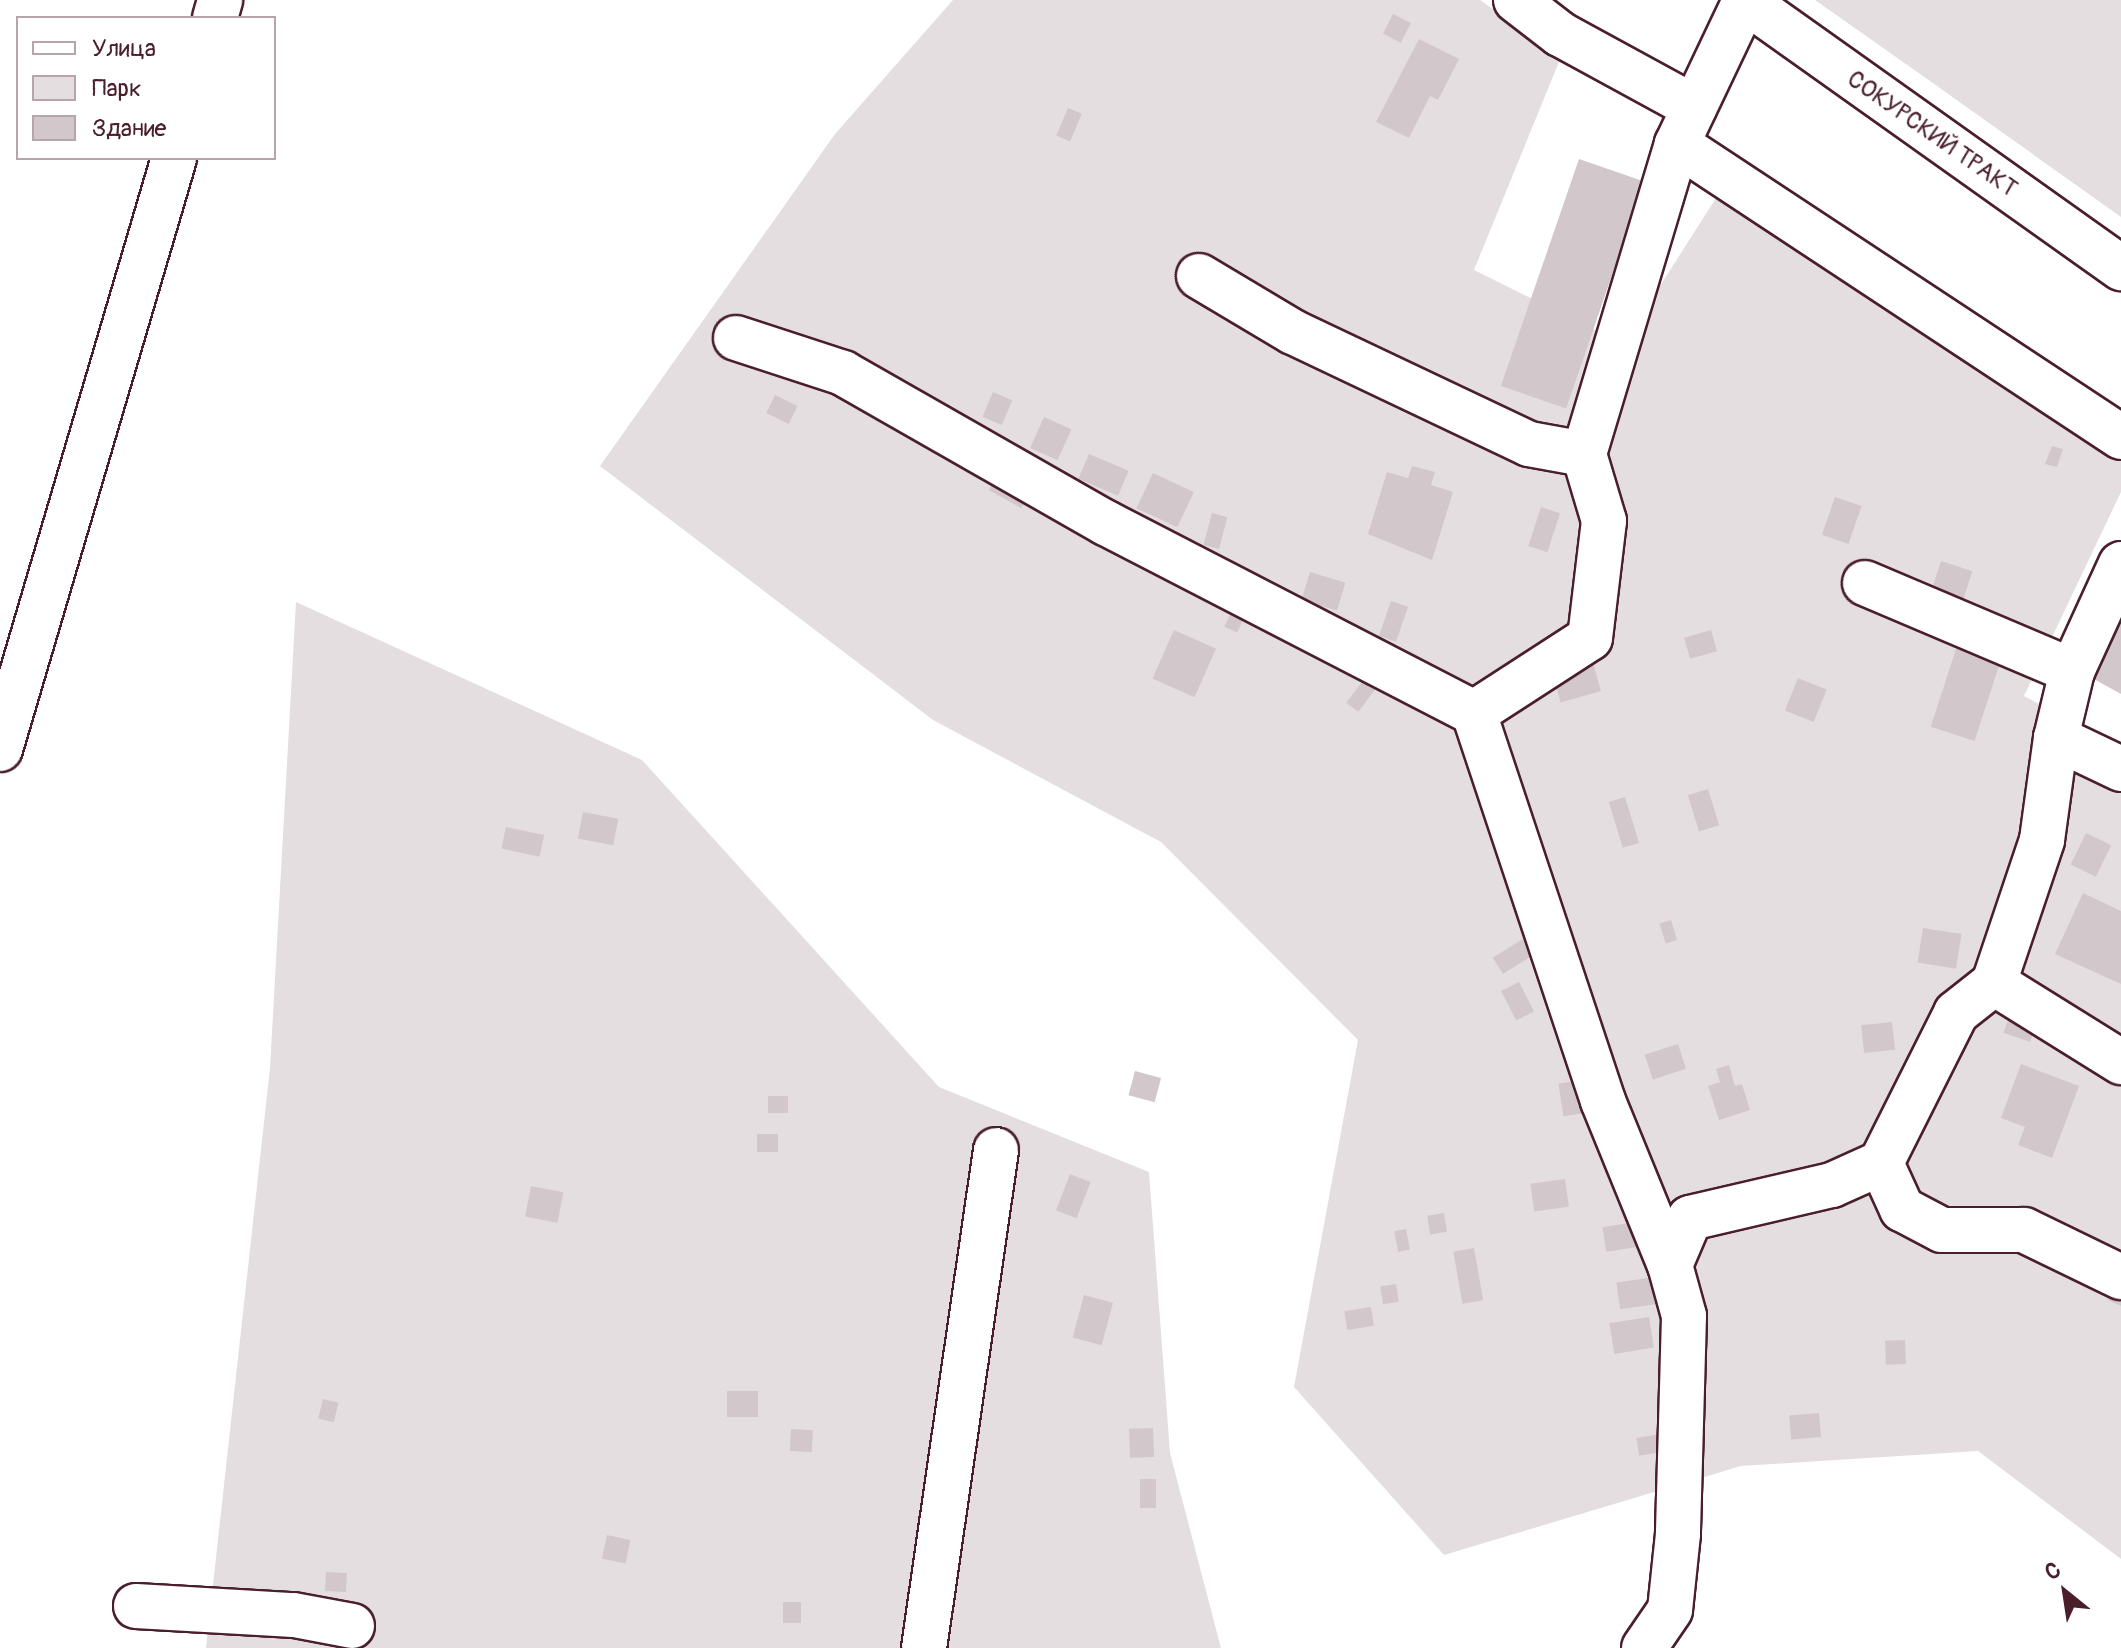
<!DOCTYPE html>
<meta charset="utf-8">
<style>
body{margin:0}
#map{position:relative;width:2121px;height:1648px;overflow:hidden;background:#fff;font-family:Pangolin,sans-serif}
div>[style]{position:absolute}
.green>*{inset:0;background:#e5dee0}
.building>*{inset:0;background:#d2c7cb;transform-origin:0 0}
.roads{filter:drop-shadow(2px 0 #4a1f2b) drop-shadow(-2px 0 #4a1f2b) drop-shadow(0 2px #4a1f2b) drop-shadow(0 -2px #4a1f2b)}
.minor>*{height:44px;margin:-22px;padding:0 22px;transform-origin:22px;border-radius:22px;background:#fff}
span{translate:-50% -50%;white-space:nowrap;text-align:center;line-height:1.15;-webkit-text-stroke:6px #fff;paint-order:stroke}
.street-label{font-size:24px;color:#4a1f2b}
.legend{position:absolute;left:16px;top:16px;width:260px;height:144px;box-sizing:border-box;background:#fff;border:2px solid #b7a5aa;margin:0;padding:10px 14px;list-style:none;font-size:24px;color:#4a1f2b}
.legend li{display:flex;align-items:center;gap:16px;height:40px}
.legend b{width:40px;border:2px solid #b7a5aa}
.north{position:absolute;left:2025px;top:1552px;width:80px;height:80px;-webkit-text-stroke:6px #fff;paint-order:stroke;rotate:330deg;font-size:22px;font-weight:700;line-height:32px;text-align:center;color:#4a1f2b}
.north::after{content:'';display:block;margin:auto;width:28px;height:36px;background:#4a1f2b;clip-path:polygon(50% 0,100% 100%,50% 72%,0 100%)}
</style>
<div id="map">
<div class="green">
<i style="clip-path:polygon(953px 0,1480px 0,1561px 57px,1474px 270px,1623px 344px,1716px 198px,2121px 450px,2121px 492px,2024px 696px,2121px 748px,2121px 1559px,1978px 1451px,1741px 1466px,1444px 1555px,1294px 1387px,1358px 1040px,1161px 842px,933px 720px,600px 466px,835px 134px)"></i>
<i style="clip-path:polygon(1815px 0,2121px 0,2121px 217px,1930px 81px)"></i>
<i style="clip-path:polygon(296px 602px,642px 760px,939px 1087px,1149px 1172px,1170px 1453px,1221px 1648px,206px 1648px,270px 1068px)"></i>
</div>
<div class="building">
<i style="left:1393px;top:14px;width:20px;height:22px;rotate:27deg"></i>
<i style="clip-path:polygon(1419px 39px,1459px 59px,1438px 100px,1430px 96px,1409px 138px,1376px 122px)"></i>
<i style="left:1068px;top:108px;width:15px;height:30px;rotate:23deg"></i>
<i style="left:1579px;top:159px;width:69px;height:240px;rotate:19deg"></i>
<i style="left:993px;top:392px;width:21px;height:27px;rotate:23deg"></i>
<i style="left:775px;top:395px;width:25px;height:20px;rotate:26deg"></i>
<i style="left:1044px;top:417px;width:30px;height:34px;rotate:24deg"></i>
<i style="clip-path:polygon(2052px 446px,2063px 449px,2057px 467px,2045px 464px)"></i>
<i style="left:1089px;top:454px;width:43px;height:27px;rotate:23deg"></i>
<i style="clip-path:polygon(1412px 466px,1435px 472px,1431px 485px,1453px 492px,1432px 560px,1368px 534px,1387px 472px,1408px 478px)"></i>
<i style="left:1000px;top:470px;width:37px;height:23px;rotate:29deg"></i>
<i style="left:1153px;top:473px;width:45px;height:39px;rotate:25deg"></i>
<i style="left:1835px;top:497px;width:28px;height:40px;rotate:19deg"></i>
<i style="left:1541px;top:507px;width:20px;height:41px;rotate:18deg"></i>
<i style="left:1212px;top:513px;width:16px;height:33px;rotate:15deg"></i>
<i style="left:1941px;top:561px;width:33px;height:36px;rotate:18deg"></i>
<i style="left:1310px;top:572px;width:37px;height:29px;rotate:17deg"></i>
<i style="left:1391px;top:601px;width:18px;height:37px;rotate:19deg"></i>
<i style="left:1235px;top:604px;width:14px;height:25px;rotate:25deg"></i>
<i style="clip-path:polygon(2121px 623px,2121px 694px,2092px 678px)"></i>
<i style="left:1174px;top:630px;width:46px;height:53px;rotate:24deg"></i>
<i style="left:1711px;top:630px;width:22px;height:28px;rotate:74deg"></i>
<i style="left:1957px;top:646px;width:46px;height:85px;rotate:18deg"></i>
<i style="left:1593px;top:663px;width:29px;height:42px;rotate:74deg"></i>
<i style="left:1365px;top:678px;width:15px;height:31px;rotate:37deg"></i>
<i style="left:1798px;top:678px;width:31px;height:35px;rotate:22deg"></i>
<i style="left:1708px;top:789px;width:38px;height:21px;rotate:73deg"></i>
<i style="left:1625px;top:797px;width:48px;height:17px;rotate:73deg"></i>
<i style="left:583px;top:812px;width:36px;height:27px;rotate:11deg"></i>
<i style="left:506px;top:827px;width:39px;height:22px;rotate:12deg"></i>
<i style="left:2086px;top:833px;width:28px;height:35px;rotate:26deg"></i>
<i style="clip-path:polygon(2083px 893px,2121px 911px,2121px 984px,2055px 954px)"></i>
<i style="left:1671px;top:920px;width:21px;height:12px;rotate:73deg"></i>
<i style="left:1923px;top:928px;width:39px;height:35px;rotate:9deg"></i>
<i style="left:1531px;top:934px;width:19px;height:45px;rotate:58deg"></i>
<i style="left:1519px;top:982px;width:33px;height:20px;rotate:63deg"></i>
<i style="left:2011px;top:1011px;width:28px;height:23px;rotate:19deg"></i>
<i style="left:1892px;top:1022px;width:28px;height:31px;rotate:84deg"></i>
<i style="left:1678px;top:1044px;width:26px;height:35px;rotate:72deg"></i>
<i style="clip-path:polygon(2021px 1064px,2079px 1086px,2052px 1158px,2018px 1145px,2025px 1127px,2001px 1118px)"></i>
<i style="clip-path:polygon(1729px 1065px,1735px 1086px,1742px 1084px,1750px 1110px,1719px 1120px,1708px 1086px,1720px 1082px,1716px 1069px)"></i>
<i style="left:1135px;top:1071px;width:27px;height:25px;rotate:15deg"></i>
<i style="left:1588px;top:1079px;width:33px;height:30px;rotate:81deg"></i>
<i style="left:788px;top:1096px;width:17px;height:20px;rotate:90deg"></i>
<i style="left:757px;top:1134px;width:21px;height:18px"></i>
<i style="left:1070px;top:1174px;width:22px;height:39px;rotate:21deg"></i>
<i style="left:1565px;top:1179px;width:28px;height:35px;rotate:82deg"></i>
<i style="left:531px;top:1186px;width:33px;height:31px;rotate:11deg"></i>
<i style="left:1444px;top:1213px;width:19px;height:17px;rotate:81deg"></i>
<i style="left:1635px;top:1222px;width:25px;height:33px;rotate:81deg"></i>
<i style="left:1406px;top:1229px;width:21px;height:12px;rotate:79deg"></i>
<i style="left:1474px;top:1248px;width:53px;height:21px;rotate:80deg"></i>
<i style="left:1655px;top:1277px;width:27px;height:39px;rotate:82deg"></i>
<i style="left:1396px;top:1284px;width:18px;height:16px;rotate:81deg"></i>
<i style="clip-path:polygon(2114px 1286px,2121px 1289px,2121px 1306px,2108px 1300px)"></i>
<i style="left:1084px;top:1295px;width:30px;height:44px;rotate:15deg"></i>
<i style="left:1371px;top:1307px;width:19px;height:27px;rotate:81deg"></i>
<i style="left:1649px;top:1317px;width:31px;height:40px;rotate:81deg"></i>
<i style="left:1905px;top:1340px;width:24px;height:20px;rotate:88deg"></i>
<i style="left:727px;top:1391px;width:31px;height:26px"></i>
<i style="left:323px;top:1399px;width:16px;height:20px;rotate:14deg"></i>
<i style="left:1819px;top:1413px;width:24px;height:30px;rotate:85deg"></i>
<i style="left:1153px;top:1428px;width:29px;height:24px;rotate:88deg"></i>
<i style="left:791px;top:1429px;width:22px;height:22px;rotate:3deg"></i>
<i style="left:1661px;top:1434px;width:18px;height:25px;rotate:81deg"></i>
<i style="left:1140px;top:1479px;width:16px;height:29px"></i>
<i style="left:607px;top:1535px;width:24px;height:24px;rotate:12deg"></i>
<i style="left:326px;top:1572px;width:21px;height:19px;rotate:3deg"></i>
<i style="left:783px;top:1602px;width:18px;height:21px"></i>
</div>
<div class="roads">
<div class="minor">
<i style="left:1516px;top:0;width:56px;rotate:37.7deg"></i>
<i style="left:1560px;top:34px;width:153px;rotate:28.6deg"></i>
<i style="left:1744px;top:0;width:463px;rotate:35.4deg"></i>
<i style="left:215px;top:18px;width:19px;rotate:-74deg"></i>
<i style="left:1677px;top:144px;width:532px;rotate:33.42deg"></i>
<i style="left:1199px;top:276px;width:109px;rotate:30.8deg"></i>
<i style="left:1293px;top:332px;width:261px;rotate:25.4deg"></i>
<i style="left:1529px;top:444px;width:56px;rotate:10.3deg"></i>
<i style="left:736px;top:338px;width:113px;rotate:18.1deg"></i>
<i style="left:843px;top:373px;width:303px;rotate:29.7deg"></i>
<i style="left:1106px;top:523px;width:414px;rotate:27.3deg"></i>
<i style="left:1474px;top:713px;width:409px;rotate:71.6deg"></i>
<i style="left:1603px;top:1101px;width:177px;rotate:67.8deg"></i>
<i style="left:1670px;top:1265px;width:53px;rotate:74.6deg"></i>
<i style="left:1684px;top:1316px;width:218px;rotate:91.6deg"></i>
<i style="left:1678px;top:1534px;width:76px;rotate:96deg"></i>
<i style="left:1670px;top:1610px;width:46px;rotate:124.4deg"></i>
<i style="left:2121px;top:564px;width:118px;rotate:114.6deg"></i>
<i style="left:2072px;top:671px;width:69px;rotate:103.4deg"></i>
<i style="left:2056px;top:738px;width:72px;rotate:25.5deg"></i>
<i style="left:1865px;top:583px;width:225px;rotate:23deg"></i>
<i style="left:1474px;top:713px;width:138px;rotate:-32.9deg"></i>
<i style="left:1590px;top:638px;width:118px;rotate:-83.2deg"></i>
<i style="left:1604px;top:521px;width:70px;rotate:-106.6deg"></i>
<i style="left:1584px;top:454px;width:324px;rotate:-73.3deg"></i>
<i style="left:1677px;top:144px;width:158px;rotate:-64.6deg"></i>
<i style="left:0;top:749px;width:616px;rotate:-73.59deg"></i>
<i style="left:1994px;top:983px;width:150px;rotate:31.9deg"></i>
<i style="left:1881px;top:1163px;width:51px;rotate:65.5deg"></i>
<i style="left:1902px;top:1209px;width:45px;rotate:27.7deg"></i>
<i style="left:1942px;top:1230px;width:82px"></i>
<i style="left:2024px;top:1230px;width:108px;rotate:25.9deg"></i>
<i style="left:1670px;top:1265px;width:51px;rotate:-66.9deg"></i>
<i style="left:1690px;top:1218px;width:146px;rotate:-13.1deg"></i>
<i style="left:1832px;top:1185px;width:54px;rotate:-24.2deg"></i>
<i style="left:1881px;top:1163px;width:168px;rotate:-63.4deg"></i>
<i style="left:1956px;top:1013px;width:48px;rotate:-38.3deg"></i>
<i style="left:1994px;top:983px;width:151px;rotate:-71.4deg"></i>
<i style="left:2042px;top:840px;width:103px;rotate:-82.2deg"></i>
<i style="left:136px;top:1606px;width:158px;rotate:3.3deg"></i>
<i style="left:294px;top:1615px;width:59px;rotate:10.7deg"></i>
<i style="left:924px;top:1648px;width:503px;rotate:-81.77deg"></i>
</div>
</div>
<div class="street-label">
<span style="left:1932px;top:134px;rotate:35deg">СОКУРСКИЙ ТРАКТ</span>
</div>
<ul class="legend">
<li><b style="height:10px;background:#fff"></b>Улица</li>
<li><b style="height:22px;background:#e5dee0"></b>Парк</li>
<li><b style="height:22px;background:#d2c7cb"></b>Здание</li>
</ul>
<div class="north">С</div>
</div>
